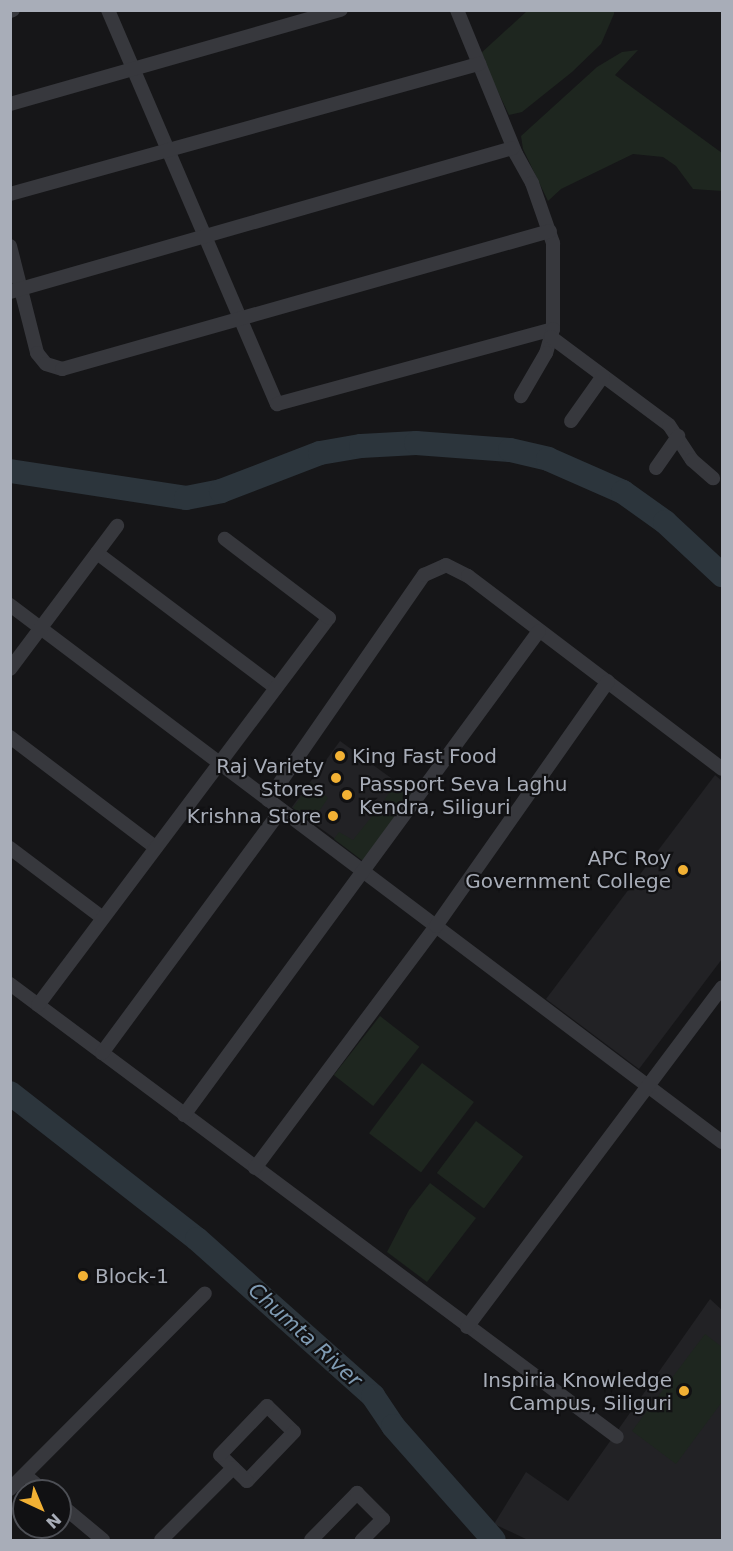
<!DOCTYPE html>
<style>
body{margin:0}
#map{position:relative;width:733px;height:1551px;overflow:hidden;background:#161618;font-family:"DejaVu Sans",sans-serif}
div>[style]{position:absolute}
.built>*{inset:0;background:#222225;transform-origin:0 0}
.green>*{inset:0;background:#1e261f;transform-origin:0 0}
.river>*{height:24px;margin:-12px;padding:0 12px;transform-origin:12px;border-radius:12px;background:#2c353c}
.minor>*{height:14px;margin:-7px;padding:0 7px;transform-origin:7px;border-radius:7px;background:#37383d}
.dots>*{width:16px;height:16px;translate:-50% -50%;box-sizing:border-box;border:3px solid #111113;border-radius:50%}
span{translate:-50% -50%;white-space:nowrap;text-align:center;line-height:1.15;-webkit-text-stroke:4.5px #111113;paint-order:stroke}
.poi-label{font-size:20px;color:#a8adb8}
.left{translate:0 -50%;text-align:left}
.right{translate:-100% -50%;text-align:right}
.water-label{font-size:21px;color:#7f9bb3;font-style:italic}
.frame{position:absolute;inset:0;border:12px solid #a8adb8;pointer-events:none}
.north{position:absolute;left:12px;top:1479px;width:60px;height:60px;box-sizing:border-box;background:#111113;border:2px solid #4d4f55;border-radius:50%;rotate:136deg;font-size:16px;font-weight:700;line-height:24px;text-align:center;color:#a8adb8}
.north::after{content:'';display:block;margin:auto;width:21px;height:27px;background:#f2b134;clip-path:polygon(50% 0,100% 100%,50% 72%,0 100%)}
</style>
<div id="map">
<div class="built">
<i style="left:340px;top:741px;width:89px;height:82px;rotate:36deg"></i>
<i style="clip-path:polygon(715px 775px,722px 781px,722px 959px,639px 1069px,546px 999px)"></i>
<i style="clip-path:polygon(710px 1299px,722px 1310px,722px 1540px,528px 1540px,494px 1524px,526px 1472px,568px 1501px)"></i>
</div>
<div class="green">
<i style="clip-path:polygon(527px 11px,614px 11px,614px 14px,601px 44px,572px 72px,522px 112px,509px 115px,480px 54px)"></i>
<i style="clip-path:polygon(638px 50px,615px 75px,722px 153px,722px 191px,693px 189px,676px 166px,663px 157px,633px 154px,561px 189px,548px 201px,523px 149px,521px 136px,597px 67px,622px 52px)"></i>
<i style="clip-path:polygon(311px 782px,328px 798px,312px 822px,293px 808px)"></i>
<i style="left:396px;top:783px;width:19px;height:20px;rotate:35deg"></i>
<i style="clip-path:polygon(377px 810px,395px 817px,363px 861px,334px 839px,339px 832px,353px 840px)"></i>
<i style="left:380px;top:1016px;width:50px;height:75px;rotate:38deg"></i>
<i style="left:422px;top:1063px;width:65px;height:88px;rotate:37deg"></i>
<i style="left:476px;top:1121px;width:59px;height:65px;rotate:37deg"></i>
<i style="clip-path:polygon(430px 1183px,476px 1218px,427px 1282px,387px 1252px,409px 1210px)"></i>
<i style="clip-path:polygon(705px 1334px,722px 1347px,722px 1402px,676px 1464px,632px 1431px)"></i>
</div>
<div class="river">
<i style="left:10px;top:471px;width:178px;rotate:8.7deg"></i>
<i style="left:186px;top:498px;width:36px;rotate:-11deg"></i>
<i style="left:221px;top:491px;width:106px;rotate:-21deg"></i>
<i style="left:320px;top:453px;width:42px;rotate:-9.7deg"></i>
<i style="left:361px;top:446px;width:55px;rotate:-3.1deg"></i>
<i style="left:416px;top:443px;width:94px;rotate:4.3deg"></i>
<i style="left:510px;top:450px;width:39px;rotate:13deg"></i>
<i style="left:548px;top:459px;width:82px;rotate:23.7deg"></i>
<i style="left:623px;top:492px;width:52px;rotate:35.5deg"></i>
<i style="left:665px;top:522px;width:78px;rotate:42.9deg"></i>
<i style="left:10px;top:1093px;width:237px;rotate:38deg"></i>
<i style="left:197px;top:1239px;width:236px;rotate:41.7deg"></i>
<i style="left:373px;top:1396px;width:36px;rotate:56deg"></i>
<i style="left:393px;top:1426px;width:152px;rotate:48.5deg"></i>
</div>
<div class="minor">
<i style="left:108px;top:10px;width:429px;rotate:66.8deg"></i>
<i style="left:277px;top:404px;width:286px;rotate:-15.2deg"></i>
<i style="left:457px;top:10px;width:156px;rotate:67.7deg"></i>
<i style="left:516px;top:154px;width:33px;rotate:61deg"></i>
<i style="left:532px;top:183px;width:64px;rotate:70.7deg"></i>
<i style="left:553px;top:243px;width:86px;rotate:90deg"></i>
<i style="left:553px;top:329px;width:25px;rotate:106deg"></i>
<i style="left:546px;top:353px;width:50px;rotate:120.2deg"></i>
<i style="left:10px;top:11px;width:3px;rotate:-18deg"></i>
<i style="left:10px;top:104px;width:344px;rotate:-15.9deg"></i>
<i style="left:10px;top:194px;width:487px;rotate:-15.5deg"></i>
<i style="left:10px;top:246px;width:110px;rotate:75.8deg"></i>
<i style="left:37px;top:353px;width:14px;rotate:51deg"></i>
<i style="left:46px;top:364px;width:17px;rotate:17deg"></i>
<i style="left:62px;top:369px;width:507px;rotate:-15.79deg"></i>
<i style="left:10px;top:292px;width:523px;rotate:-15.98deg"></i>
<i style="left:551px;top:337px;width:147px;rotate:36.7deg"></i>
<i style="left:669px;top:425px;width:42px;rotate:56.7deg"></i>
<i style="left:692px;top:460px;width:28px;rotate:41deg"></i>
<i style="left:571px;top:421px;width:55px;rotate:-54.6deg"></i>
<i style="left:656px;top:468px;width:39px;rotate:-55deg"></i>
<i style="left:97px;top:553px;width:224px;rotate:37deg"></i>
<i style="left:10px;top:605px;width:892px;rotate:37.02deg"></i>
<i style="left:10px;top:669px;width:179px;rotate:-53.2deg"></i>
<i style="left:10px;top:737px;width:183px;rotate:37.2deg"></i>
<i style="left:268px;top:800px;width:274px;rotate:-55.3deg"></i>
<i style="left:424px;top:575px;width:24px;rotate:-24deg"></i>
<i style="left:446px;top:565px;width:25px;rotate:27deg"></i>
<i style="left:468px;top:576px;width:319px;rotate:37.2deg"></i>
<i style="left:10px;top:848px;width:116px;rotate:37deg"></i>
<i style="left:10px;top:984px;width:757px;rotate:36.73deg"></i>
<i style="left:38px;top:1005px;width:484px;rotate:-53.1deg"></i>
<i style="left:329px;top:618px;width:131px;rotate:-142.8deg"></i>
<i style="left:102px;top:1053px;width:302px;rotate:-53.6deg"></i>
<i style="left:184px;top:1115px;width:600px;rotate:-53.74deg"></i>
<i style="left:255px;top:1168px;width:302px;rotate:-53.2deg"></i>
<i style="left:436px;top:926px;width:299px;rotate:-54.9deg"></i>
<i style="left:467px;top:1327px;width:425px;rotate:-53.1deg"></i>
<i style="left:267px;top:1406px;width:37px;rotate:44deg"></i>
<i style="left:294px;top:1432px;width:68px;rotate:133.8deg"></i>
<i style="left:247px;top:1481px;width:37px;rotate:-136deg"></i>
<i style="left:220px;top:1455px;width:68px;rotate:-46.2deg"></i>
<i style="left:25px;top:1475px;width:25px;rotate:40deg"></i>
<i style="left:10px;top:1489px;width:276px;rotate:-45.1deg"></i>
<i style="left:60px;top:1504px;width:56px;rotate:39.9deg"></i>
<i style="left:161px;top:1540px;width:102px;rotate:-45deg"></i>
<i style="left:311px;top:1540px;width:66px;rotate:-45.6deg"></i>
<i style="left:357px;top:1493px;width:37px;rotate:45deg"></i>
<i style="left:383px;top:1519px;width:30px;rotate:135deg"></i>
</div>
<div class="dots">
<i style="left:340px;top:756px;background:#f2b134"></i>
<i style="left:336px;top:778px;background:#f2b134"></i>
<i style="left:347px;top:795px;background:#f2b134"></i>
<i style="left:333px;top:816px;background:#f2b134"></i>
<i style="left:683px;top:870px;background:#f2b134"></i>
<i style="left:83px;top:1276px;background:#f2b134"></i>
<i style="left:684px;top:1391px;background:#f2b134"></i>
</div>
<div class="poi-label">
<span class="left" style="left:352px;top:756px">King Fast Food</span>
<span class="right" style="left:324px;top:778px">Raj Variety<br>Stores</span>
<span class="left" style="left:359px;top:796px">Passport Seva Laghu<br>Kendra, Siliguri</span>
<span class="right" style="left:321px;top:816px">Krishna Store</span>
<span class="right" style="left:671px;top:870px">APC Roy<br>Government College</span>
<span class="left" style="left:95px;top:1276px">Block-1</span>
<span class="right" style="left:672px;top:1392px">Inspiria Knowledge<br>Campus, Siliguri</span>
</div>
<div class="water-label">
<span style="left:305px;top:1335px;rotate:42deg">Chumta River</span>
</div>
<div class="frame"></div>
<div class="north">N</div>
</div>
